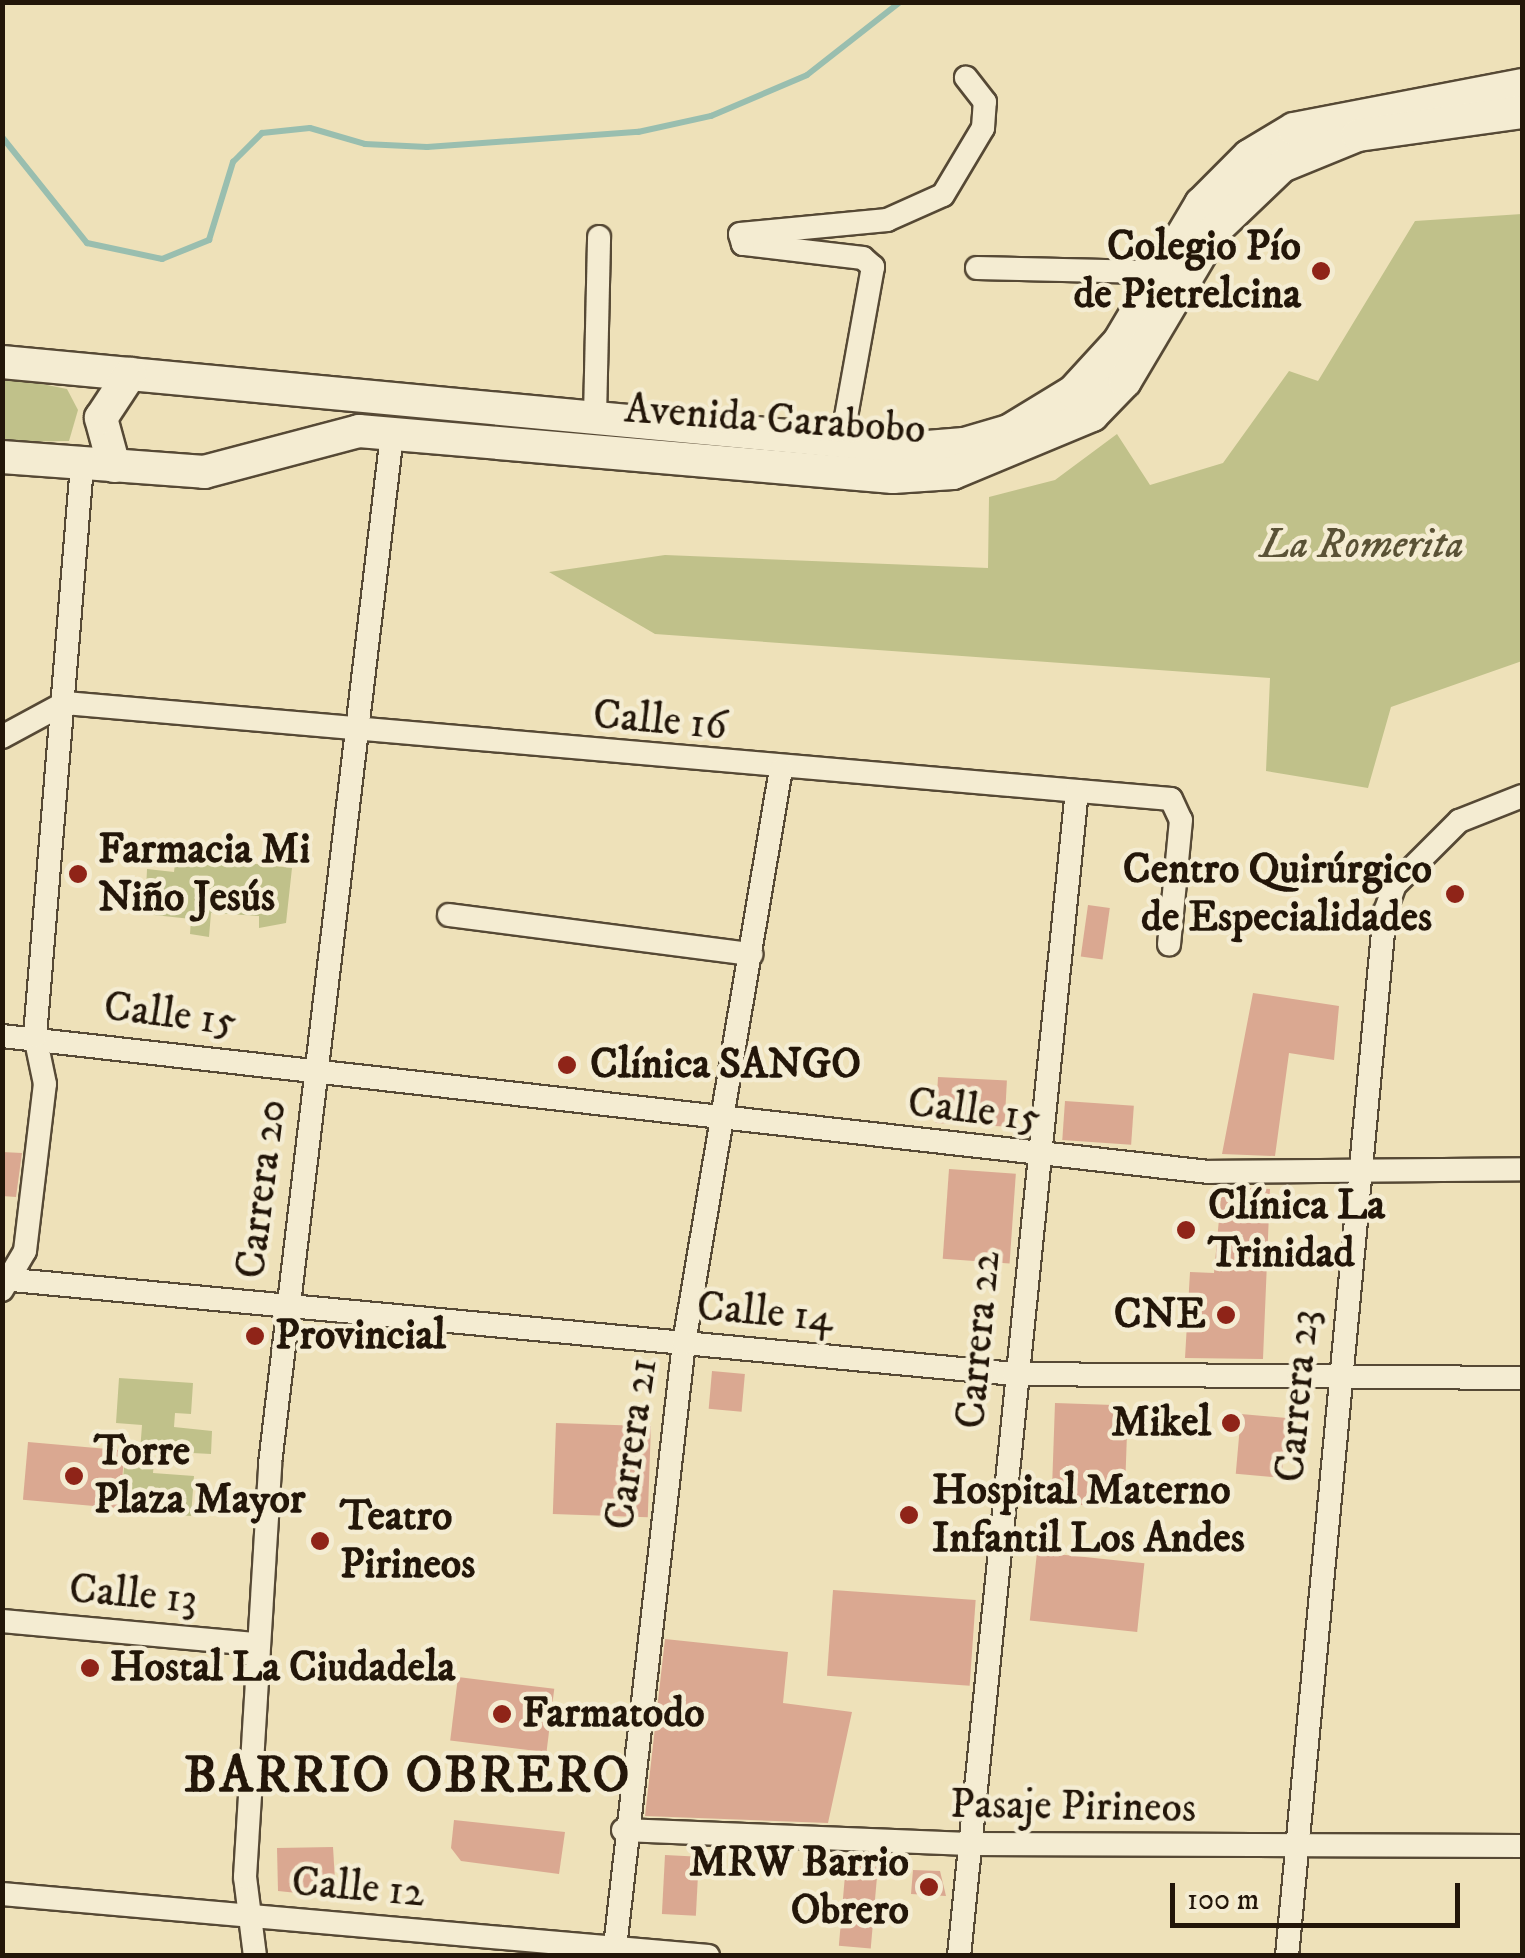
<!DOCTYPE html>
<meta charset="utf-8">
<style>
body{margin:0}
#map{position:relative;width:1525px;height:1958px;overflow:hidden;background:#eee1b9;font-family:"IM FELL DW Pica",serif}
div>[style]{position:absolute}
.green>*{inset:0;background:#c0c18a}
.stream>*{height:6px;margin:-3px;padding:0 3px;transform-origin:3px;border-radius:3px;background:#99beaf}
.building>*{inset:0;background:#daa891;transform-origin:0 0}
.roads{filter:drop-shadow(2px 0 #564935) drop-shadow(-2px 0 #564935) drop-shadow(0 2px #564935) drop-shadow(0 -2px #564935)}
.street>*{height:22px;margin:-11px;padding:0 11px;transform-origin:11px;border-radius:11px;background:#f4ecd2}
.secondary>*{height:32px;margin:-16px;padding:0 16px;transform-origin:16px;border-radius:16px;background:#f4ecd2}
.dots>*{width:28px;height:28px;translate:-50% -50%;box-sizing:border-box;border:5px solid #f4ecd2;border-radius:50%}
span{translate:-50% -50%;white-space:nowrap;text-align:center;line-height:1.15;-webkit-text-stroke:9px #f4ecd2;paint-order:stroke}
.poi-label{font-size:42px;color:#231609;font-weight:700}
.right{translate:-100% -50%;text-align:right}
.left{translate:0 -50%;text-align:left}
.street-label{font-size:42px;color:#231609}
.park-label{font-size:42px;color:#5a5236;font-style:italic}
.district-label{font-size:52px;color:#231609;font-weight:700;letter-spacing:2.5px}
.frame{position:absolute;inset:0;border:5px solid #231609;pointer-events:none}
.scale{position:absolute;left:1170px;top:1883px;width:290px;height:45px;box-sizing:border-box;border:5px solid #231609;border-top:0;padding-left:12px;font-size:30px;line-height:35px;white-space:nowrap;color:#231609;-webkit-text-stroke:8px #f4ecd2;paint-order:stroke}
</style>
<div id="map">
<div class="green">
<i style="clip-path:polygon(1522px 214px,1522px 661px,1391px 707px,1368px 788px,1266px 771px,1270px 678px,655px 634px,549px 572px,665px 555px,988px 568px,989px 497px,1055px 480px,1117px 434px,1150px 485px,1223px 463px,1289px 371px,1318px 381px,1415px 221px)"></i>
<i style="clip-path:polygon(2px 376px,67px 389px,78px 410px,69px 441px,3px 442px)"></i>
<i style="clip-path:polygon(176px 855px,292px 868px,286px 923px,259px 928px,259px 916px,211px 913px,209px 937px,190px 934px,191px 919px,145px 914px,147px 869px,174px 872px)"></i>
<i style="clip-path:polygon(119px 1378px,193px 1383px,191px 1414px,175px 1413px,174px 1427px,212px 1431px,211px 1454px,155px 1451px,153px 1473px,194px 1476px,191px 1516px,121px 1511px,125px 1451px,140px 1452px,142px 1425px,116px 1423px)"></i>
</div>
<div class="stream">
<i style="left:2px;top:137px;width:136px;rotate:51.3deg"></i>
<i style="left:87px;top:243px;width:77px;rotate:12deg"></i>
<i style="left:162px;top:259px;width:51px;rotate:-22deg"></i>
<i style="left:209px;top:240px;width:82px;rotate:-72.9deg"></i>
<i style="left:233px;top:162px;width:41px;rotate:-45deg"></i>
<i style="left:262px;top:133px;width:48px;rotate:-5.9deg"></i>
<i style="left:310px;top:128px;width:57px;rotate:16.2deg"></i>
<i style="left:365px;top:144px;width:62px;rotate:2.8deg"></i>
<i style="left:427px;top:147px;width:212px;rotate:-4.1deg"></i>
<i style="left:638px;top:132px;width:75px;rotate:-12.4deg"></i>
<i style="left:711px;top:116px;width:104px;rotate:-23.1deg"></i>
<i style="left:807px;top:75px;width:118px;rotate:-38.1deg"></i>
</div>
<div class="building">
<i style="left:1088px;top:905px;width:22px;height:52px;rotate:8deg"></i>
<i style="clip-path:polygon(1253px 993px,1339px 1006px,1334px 1060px,1289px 1053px,1275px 1156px,1222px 1154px)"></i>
<i style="left:938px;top:1077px;width:69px;height:46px;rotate:3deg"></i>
<i style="left:1065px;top:1101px;width:69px;height:39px;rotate:4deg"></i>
<i style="clip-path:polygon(2px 1152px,22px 1153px,16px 1197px,2px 1196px)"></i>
<i style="left:949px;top:1169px;width:67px;height:90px;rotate:4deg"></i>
<i style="clip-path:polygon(1222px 1187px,1270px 1189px,1263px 1359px,1185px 1358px,1190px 1272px,1214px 1273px)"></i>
<i style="left:712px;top:1371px;width:33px;height:38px;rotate:5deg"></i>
<i style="left:1055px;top:1403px;width:73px;height:101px;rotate:2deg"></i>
<i style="left:1241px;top:1414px;width:46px;height:60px;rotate:5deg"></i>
<i style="left:556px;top:1423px;width:95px;height:91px;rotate:2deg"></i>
<i style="left:28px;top:1442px;width:97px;height:58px;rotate:5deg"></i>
<i style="left:1037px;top:1552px;width:108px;height:69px;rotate:6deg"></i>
<i style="left:833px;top:1590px;width:143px;height:86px;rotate:4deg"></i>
<i style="clip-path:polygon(665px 1639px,788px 1652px,783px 1703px,852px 1712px,828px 1823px,645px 1816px)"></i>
<i style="left:458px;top:1677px;width:97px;height:64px;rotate:7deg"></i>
<i style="clip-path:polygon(454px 1820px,565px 1832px,559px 1874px,461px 1861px,451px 1848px)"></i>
<i style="clip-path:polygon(333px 1847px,336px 1897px,278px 1891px,277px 1848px)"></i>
<i style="left:665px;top:1855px;width:34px;height:59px;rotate:3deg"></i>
<i style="left:846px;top:1864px;width:32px;height:82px;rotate:5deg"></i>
<i style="clip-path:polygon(913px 1870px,940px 1871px,946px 1896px,911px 1894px)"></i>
</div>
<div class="roads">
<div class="street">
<i style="left:977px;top:268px;width:182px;rotate:1.3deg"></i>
<i style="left:595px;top:417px;width:180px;rotate:-88.7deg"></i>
<i style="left:842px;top:439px;width:175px;rotate:-79.8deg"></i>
<i style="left:873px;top:267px;width:13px;rotate:-138deg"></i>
<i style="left:863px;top:258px;width:121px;rotate:-173.3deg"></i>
<i style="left:743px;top:244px;width:10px;rotate:-107deg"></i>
<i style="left:740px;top:234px;width:148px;rotate:-5.4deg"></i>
<i style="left:887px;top:220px;width:61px;rotate:-24.1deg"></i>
<i style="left:943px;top:195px;width:78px;rotate:-59.2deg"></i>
<i style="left:983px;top:128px;width:26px;rotate:-86deg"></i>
<i style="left:985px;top:102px;width:31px;rotate:-128deg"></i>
<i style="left:2px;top:737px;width:72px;rotate:-28.4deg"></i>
<i style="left:65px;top:703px;width:1110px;rotate:4.96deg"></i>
<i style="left:1171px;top:799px;width:23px;rotate:65deg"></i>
<i style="left:1181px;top:820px;width:125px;rotate:95.5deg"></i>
<i style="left:449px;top:915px;width:305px;rotate:7.4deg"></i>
<i style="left:2px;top:1036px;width:1215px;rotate:6.43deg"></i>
<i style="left:1209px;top:1172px;width:313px;rotate:-0.5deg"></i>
<i style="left:2px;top:1279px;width:1016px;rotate:5.36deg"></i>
<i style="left:1014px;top:1374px;width:508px;rotate:0.45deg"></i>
<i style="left:2px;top:1290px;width:45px;rotate:-59.5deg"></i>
<i style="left:25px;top:1251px;width:168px;rotate:-83.2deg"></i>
<i style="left:45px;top:1084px;width:49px;rotate:-101.8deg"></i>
<i style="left:35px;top:1036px;width:573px;rotate:-85.29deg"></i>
<i style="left:2px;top:1621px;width:256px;rotate:5.2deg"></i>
<i style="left:623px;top:1830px;width:346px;rotate:2.3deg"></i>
<i style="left:969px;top:1844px;width:553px;rotate:0.21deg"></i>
<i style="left:2px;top:1894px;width:709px;rotate:5.02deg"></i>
<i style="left:255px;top:1956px;width:80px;rotate:-97.2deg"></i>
<i style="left:245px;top:1877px;width:414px;rotate:-86.5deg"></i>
<i style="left:270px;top:1464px;width:1037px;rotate:-83.24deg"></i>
<i style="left:614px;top:1956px;width:617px;rotate:-83.49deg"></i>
<i style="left:684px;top:1343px;width:582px;rotate:-80.41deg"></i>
<i style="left:959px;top:1956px;width:1171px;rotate:-84.22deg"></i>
<i style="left:1287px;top:1956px;width:1049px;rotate:-84.64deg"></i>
<i style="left:1385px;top:912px;width:29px;rotate:-70deg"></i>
<i style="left:1395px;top:885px;width:91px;rotate:-45deg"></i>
<i style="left:1459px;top:821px;width:68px;rotate:-21.6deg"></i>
</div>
<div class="secondary">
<i style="left:2px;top:362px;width:917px;rotate:5.38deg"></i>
<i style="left:915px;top:448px;width:49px;rotate:-4.7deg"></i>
<i style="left:964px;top:444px;width:47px;rotate:-16.1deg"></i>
<i style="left:1009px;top:431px;width:75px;rotate:-31.4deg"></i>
<i style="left:1073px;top:392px;width:68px;rotate:-47.4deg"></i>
<i style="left:1119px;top:342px;width:161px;rotate:-59.3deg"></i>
<i style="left:1201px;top:204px;width:68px;rotate:-45deg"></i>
<i style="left:1249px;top:156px;width:52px;rotate:-31deg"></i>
<i style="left:1294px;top:129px;width:232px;rotate:-10.9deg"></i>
<i style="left:2px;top:457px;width:203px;rotate:4.2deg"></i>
<i style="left:204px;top:472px;width:160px;rotate:-14.8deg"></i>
<i style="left:359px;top:431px;width:536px;rotate:4.92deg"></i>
<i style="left:893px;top:477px;width:60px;rotate:-3.8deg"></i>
<i style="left:953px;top:473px;width:151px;rotate:-22.6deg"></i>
<i style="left:1092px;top:415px;width:47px;rotate:-45.9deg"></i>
<i style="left:1125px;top:381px;width:174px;rotate:-59.3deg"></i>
<i style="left:1214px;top:231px;width:94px;rotate:-43.7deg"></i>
<i style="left:1282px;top:166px;width:82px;rotate:-22.2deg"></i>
<i style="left:1358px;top:135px;width:166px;rotate:-8deg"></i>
<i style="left:114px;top:466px;width:50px;rotate:-105.2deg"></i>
<i style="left:101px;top:418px;width:53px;rotate:-56.6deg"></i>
</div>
</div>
<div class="dots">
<i style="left:1321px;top:271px;background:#8f2418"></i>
<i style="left:78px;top:874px;background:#8f2418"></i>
<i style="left:1455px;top:894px;background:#8f2418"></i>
<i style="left:567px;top:1065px;background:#8f2418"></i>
<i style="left:1186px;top:1230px;background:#8f2418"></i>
<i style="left:1226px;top:1315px;background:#8f2418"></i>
<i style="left:255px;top:1336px;background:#8f2418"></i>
<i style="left:1231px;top:1423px;background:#8f2418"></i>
<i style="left:74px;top:1476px;background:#8f2418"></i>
<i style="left:909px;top:1515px;background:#8f2418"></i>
<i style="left:320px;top:1541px;background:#8f2418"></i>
<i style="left:90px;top:1668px;background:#8f2418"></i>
<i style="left:502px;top:1714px;background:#8f2418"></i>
<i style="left:929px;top:1887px;background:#8f2418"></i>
</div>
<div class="poi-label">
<span class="right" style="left:1301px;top:271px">Colegio Pío<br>de Pietrelcina</span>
<span class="left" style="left:98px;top:874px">Farmacia Mi<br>Niño Jesús</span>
<span class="right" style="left:1432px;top:894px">Centro Quirúrgico<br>de Especialidades</span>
<span class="left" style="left:590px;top:1065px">Clínica SANGO</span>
<span class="left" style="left:1208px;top:1230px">Clínica La<br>Trinidad</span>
<span class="right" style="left:1206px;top:1315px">CNE</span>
<span class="left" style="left:275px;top:1336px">Provincial</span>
<span class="right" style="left:1211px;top:1423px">Mikel</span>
<span class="left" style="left:94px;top:1476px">Torre<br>Plaza Mayor</span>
<span class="left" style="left:932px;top:1515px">Hospital Materno<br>Infantil Los Andes</span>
<span class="left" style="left:340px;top:1541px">Teatro<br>Pirineos</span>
<span class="left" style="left:110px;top:1668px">Hostal La Ciudadela</span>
<span class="left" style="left:522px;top:1714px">Farmatodo</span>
<span class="right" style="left:909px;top:1887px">MRW Barrio<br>Obrero</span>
</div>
<div class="street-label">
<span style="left:775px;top:420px;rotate:4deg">Avenida Carabobo</span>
<span style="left:660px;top:721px;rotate:5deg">Calle 16</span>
<span style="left:170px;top:1015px;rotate:7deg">Calle 15</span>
<span style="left:974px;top:1111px;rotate:7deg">Calle 15</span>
<span style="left:262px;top:1189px;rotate:-83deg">Carrera 20</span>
<span style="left:765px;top:1313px;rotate:5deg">Calle 14</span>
<span style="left:979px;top:1340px;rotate:-85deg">Carrera 22</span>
<span style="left:1298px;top:1396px;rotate:-85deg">Carrera 23</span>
<span style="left:632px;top:1444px;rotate:-82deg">Carrera 21</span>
<span style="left:133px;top:1595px;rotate:5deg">Calle 13</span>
<span style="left:1073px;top:1807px;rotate:1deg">Pasaje Pirineos</span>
<span style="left:358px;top:1888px;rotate:5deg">Calle 12</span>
</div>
<div class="park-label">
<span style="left:1362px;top:545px">La Romerita</span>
</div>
<div class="district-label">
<span style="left:408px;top:1777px">BARRIO OBRERO</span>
</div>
<div class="frame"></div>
<div class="scale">100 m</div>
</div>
